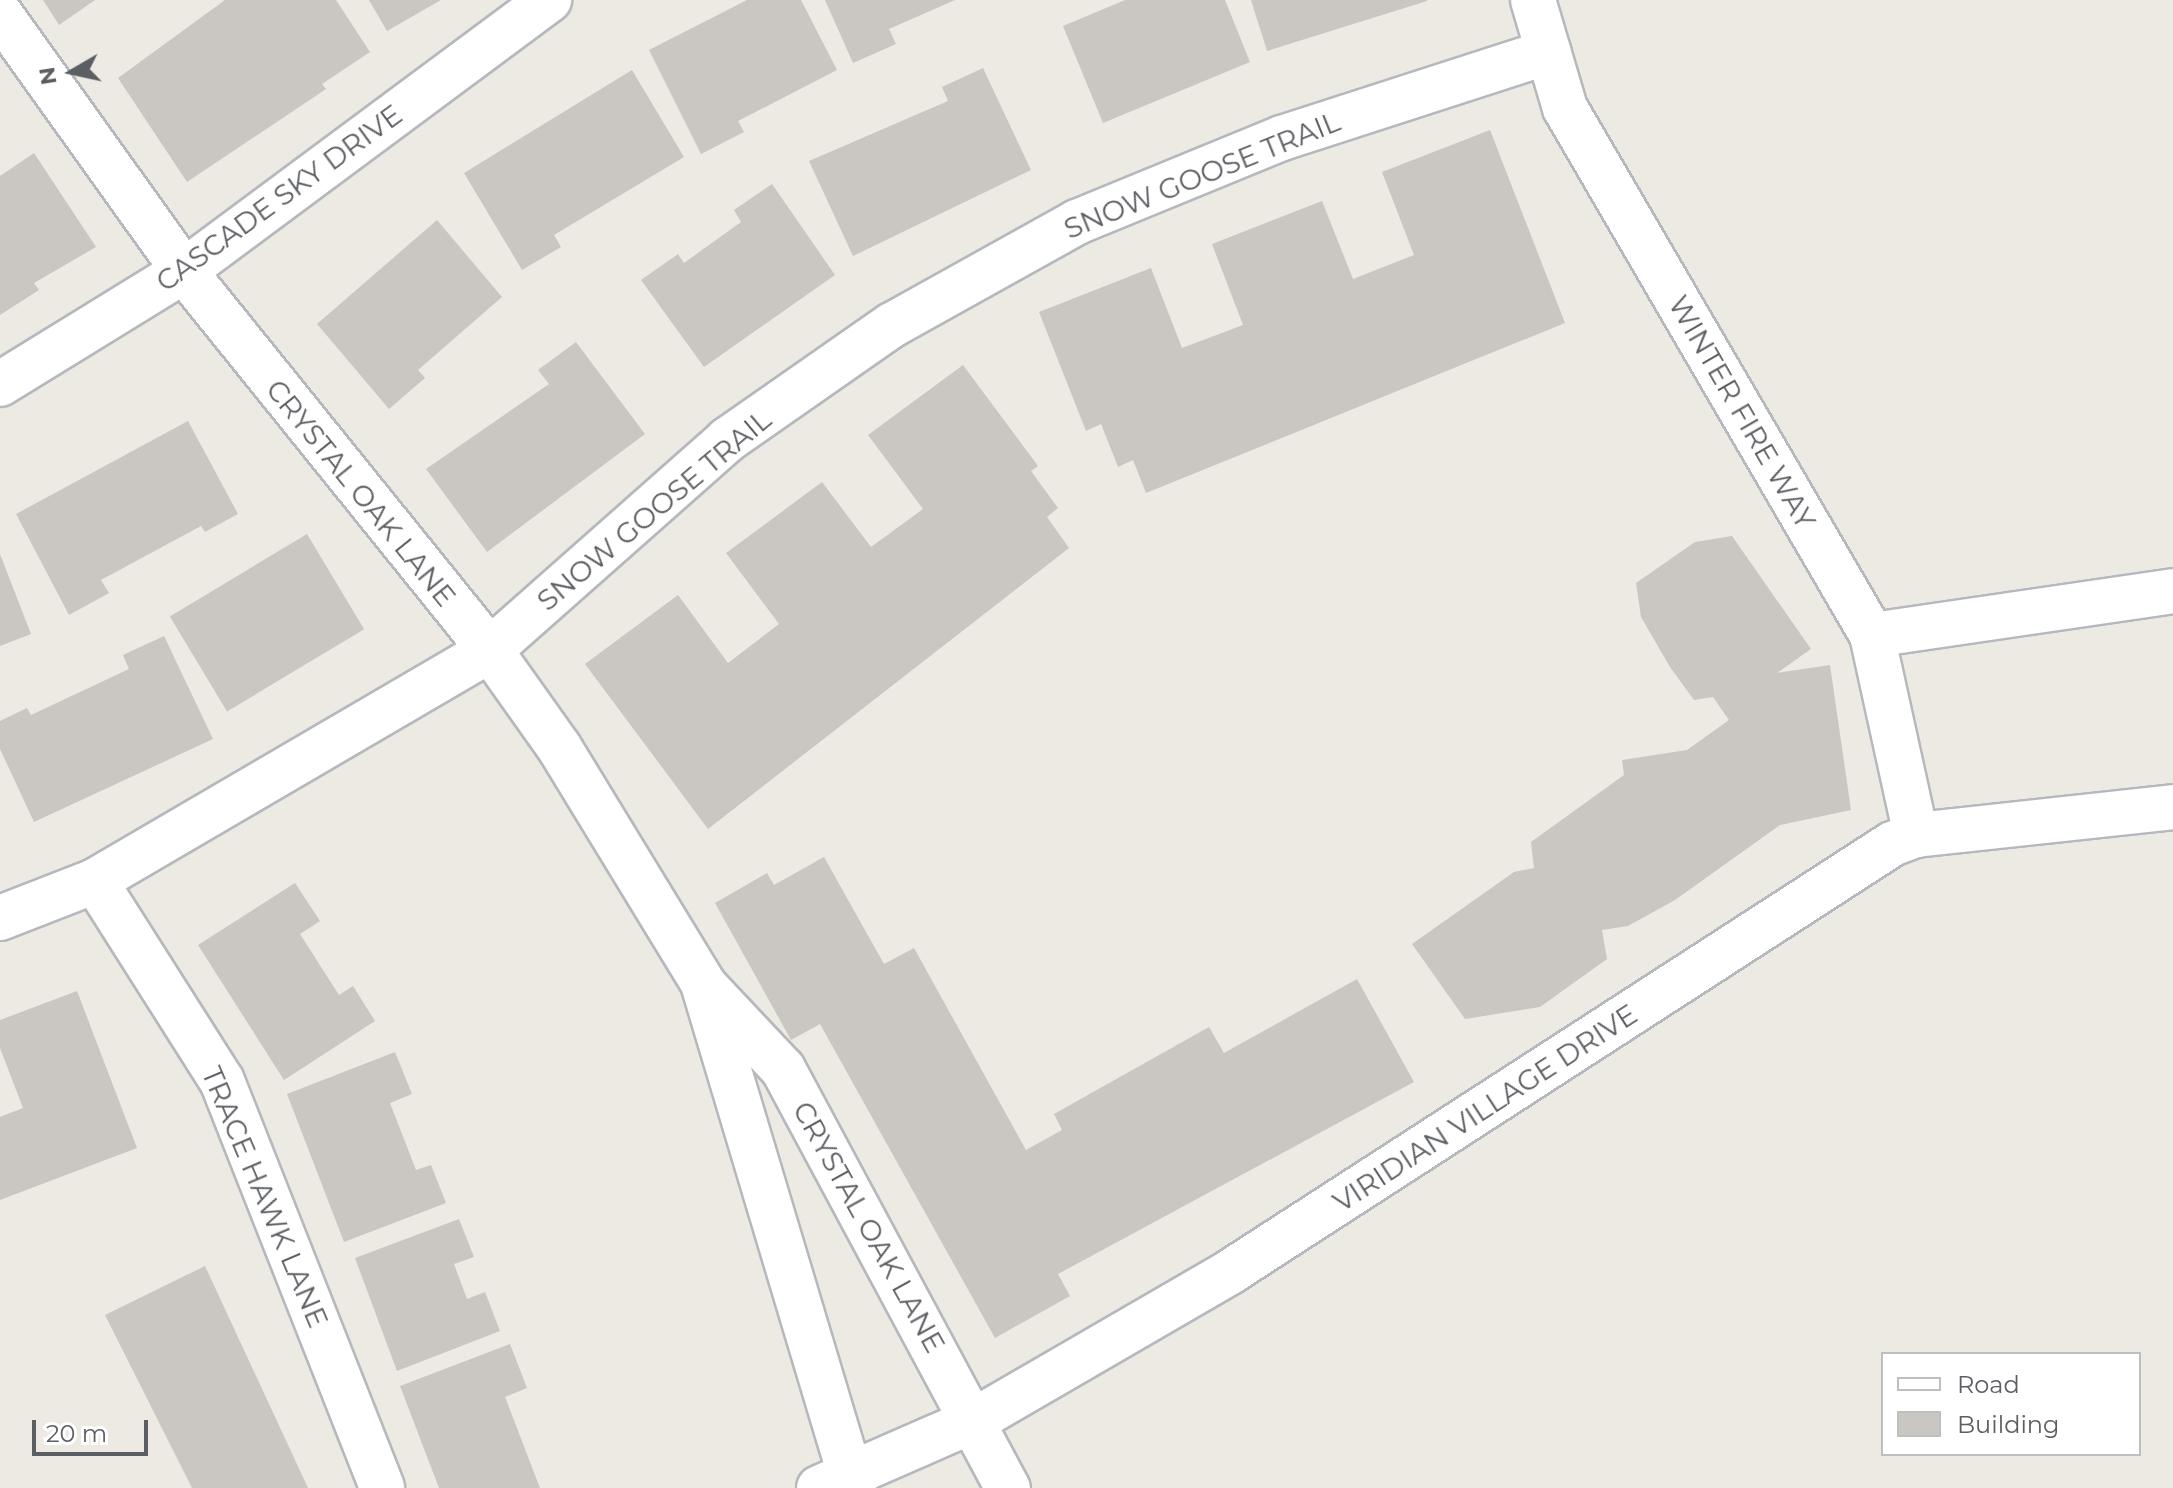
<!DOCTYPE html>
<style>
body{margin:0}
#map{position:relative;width:2173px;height:1488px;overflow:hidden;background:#eceae2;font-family:Montserrat,sans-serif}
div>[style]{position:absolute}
.building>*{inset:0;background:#cac6c2;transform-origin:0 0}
.roads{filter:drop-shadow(2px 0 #b5b8bc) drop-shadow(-2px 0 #b5b8bc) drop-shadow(0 2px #b5b8bc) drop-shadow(0 -2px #b5b8bc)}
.minor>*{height:44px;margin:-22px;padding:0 22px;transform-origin:22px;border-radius:22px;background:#fff}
span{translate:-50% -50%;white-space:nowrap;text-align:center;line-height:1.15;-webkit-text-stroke:8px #fff;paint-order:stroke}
.street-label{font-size:28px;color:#5b5e62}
.legend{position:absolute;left:1881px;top:1352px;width:260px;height:104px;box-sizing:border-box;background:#fff;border:2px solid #bdbfc0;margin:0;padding:10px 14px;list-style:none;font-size:24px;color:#5b5e62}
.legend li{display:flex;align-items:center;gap:16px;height:40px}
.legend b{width:40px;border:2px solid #bdbfc0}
.north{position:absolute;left:32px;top:32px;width:80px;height:80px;-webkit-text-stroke:6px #fff;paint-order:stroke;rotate:261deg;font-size:22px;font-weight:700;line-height:32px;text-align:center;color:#5b5e62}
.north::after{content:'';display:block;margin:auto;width:28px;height:36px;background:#5b5e62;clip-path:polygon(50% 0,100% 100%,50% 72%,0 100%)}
.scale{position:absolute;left:32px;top:1420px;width:116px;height:36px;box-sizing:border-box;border:4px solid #5b5e62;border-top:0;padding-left:10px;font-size:24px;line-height:28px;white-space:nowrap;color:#5b5e62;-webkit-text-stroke:6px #fff;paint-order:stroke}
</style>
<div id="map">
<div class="building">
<i style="clip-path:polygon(43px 0,95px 0,59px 25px)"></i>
<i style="clip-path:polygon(225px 0,336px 0,370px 52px,322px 84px,326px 89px,187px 182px,118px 78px)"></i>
<i style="clip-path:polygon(369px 0,441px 0,387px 31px)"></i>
<i style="clip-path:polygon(747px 0,801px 0,837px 70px,738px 121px,744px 132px,701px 154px,649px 50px)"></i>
<i style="clip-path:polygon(825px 0,955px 0,889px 29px,896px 44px,853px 63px)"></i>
<i style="clip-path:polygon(1125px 0,1225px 0,1250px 62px,1103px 123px,1063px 26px)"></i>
<i style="clip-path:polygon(1251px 0,1427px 0,1427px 1px,1267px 51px)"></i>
<i style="clip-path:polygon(983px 68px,1031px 170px,853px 256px,809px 161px,948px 101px,942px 87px)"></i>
<i style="clip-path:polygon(632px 70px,684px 157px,554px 235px,561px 247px,522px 270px,464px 173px)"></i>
<i style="clip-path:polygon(1490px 130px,1565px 323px,1146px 493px,1133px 460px,1118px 467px,1101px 424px,1086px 431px,1039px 312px,1151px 268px,1182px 348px,1243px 325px,1212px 244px,1322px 201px,1353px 279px,1414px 255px,1382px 172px)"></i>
<i style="clip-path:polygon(34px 153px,96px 247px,34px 283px,39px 290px,0 315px,0 176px)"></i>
<i style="clip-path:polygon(772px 184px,835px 275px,704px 367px,641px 280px,678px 254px,684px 263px,741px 222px,734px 210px)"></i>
<i style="clip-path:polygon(437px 220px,502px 297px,418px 370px,425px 378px,389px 409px,317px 324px)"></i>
<i style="clip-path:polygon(576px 342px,645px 434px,487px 552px,426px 469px,549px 384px,538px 370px)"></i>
<i style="clip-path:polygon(963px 365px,1038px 466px,1031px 471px,1058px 508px,1047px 517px,1069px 548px,708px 829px,585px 664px,678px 595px,728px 663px,779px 624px,726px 553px,822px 482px,871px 547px,923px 509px,868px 435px)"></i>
<i style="clip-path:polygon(188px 421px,238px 514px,205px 532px,201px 526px,101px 580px,109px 593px,69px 615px,16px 514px)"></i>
<i style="left:307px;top:534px;width:111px;height:160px;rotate:59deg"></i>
<i style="clip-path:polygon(1732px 536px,1811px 649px,1777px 673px,1830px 665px,1851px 810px,1780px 825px,1675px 900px,1628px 926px,1602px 930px,1607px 959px,1540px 1007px,1465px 1019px,1412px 944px,1514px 872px,1534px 868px,1531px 842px,1624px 775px,1622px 760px,1687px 750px,1729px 720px,1713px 697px,1694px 700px,1670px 667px,1641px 617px,1636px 583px,1695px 542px)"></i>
<i style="clip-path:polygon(0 554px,31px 634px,0 646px)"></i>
<i style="clip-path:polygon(164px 636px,213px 739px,34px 822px,0 749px,0 721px,27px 708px,31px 715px,129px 669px,123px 655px)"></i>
<i style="clip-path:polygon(824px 857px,884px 964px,914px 948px,1026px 1150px,1062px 1130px,1054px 1114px,1209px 1027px,1224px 1053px,1357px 979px,1414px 1082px,1058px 1274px,1070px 1296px,995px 1338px,820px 1024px,791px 1040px,715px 903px,767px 873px,774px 885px)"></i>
<i style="clip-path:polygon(295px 883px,320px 921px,300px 934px,339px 995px,353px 986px,375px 1021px,284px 1080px,198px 945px)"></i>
<i style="clip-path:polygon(77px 991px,137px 1148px,0 1200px,0 1117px,23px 1108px,0 1048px,0 1020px)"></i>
<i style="clip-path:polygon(395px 1052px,412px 1094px,390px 1103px,416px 1170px,431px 1165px,446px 1203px,344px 1242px,287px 1094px)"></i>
<i style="clip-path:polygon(459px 1219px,474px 1257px,454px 1264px,467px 1299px,485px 1292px,500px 1331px,397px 1371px,355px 1258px)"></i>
<i style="clip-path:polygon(205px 1266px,308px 1488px,192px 1488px,105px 1315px)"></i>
<i style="clip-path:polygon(510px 1344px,527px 1388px,505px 1397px,540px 1488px,439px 1488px,400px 1386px)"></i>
</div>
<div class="roads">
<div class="minor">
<i style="left:1533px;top:0;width:113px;rotate:73.5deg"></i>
<i style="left:1565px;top:108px;width:610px;rotate:59.78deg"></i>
<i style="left:1872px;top:635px;width:205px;rotate:77.6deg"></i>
<i style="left:0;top:14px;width:316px;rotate:54.4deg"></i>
<i style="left:184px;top:271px;width:487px;rotate:51.1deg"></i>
<i style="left:490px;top:650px;width:119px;rotate:54.6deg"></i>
<i style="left:559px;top:747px;width:279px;rotate:58.6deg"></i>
<i style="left:704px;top:985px;width:115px;rotate:46.8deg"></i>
<i style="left:783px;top:1069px;width:476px;rotate:61.8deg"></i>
<i style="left:0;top:384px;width:216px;rotate:-31.6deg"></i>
<i style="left:184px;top:271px;width:455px;rotate:-36.6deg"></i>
<i style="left:1872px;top:635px;width:304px;rotate:-8.3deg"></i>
<i style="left:95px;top:881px;width:237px;rotate:57.6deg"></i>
<i style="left:222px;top:1081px;width:437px;rotate:68.5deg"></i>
<i style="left:0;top:918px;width:102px;rotate:-21.3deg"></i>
<i style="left:95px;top:881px;width:458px;rotate:-30.3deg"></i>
<i style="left:490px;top:650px;width:317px;rotate:-41.5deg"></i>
<i style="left:727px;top:440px;width:201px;rotate:-34.9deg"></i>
<i style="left:892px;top:325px;width:212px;rotate:-29.1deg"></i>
<i style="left:1077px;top:222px;width:222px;rotate:-22.3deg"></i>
<i style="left:1282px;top:138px;width:280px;rotate:-17.9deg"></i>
<i style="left:704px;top:987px;width:523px;rotate:73.33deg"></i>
<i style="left:819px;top:1488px;width:170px;rotate:-23.6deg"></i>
<i style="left:975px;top:1420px;width:295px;rotate:-30.1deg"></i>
<i style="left:1230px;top:1272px;width:788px;rotate:-32.88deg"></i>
<i style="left:1892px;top:844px;width:26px;rotate:-21deg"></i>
<i style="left:1916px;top:835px;width:259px;rotate:-6.2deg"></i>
</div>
</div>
<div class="street-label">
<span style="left:1202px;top:175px;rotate:-22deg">SNOW GOOSE TRAIL</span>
<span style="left:279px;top:198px;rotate:-36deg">CASCADE SKY DRIVE</span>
<span style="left:1742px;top:412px;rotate:60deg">WINTER FIRE WAY</span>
<span style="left:361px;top:493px;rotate:51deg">CRYSTAL OAK LANE</span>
<span style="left:654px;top:510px;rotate:-40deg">SNOW GOOSE TRAIL</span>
<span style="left:1485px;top:1108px;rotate:-33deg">VIRIDIAN VILLAGE DRIVE</span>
<span style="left:265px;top:1197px;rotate:67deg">TRACE HAWK LANE</span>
<span style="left:869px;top:1227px;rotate:61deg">CRYSTAL OAK LANE</span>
</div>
<ul class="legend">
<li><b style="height:10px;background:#fff"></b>Road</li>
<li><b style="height:22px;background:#cac6c2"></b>Building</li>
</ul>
<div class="north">N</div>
<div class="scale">20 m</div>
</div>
